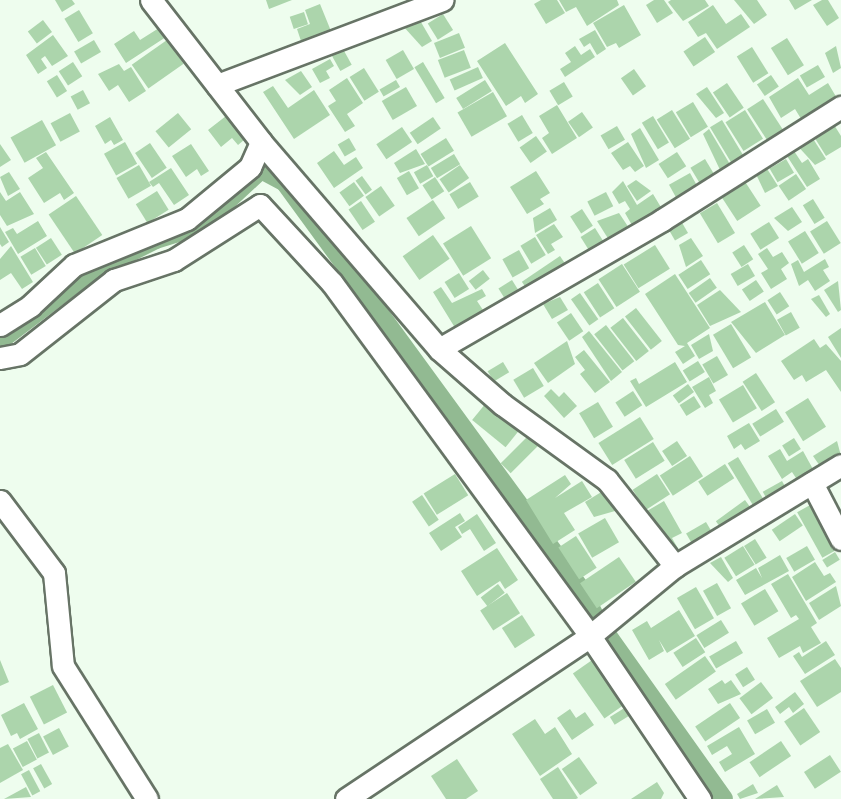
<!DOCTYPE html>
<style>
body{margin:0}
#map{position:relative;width:841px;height:799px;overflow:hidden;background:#eefdee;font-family:"Times New Roman",serif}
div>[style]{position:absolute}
.canal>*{height:18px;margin:-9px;padding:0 9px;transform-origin:9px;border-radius:9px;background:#92ba92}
.building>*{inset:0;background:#acd5ac;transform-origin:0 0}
.roads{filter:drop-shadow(2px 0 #677466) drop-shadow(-2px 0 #677466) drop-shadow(0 2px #677466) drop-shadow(0 -2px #677466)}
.minor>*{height:21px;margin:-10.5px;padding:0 10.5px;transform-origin:10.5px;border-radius:10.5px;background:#fff}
span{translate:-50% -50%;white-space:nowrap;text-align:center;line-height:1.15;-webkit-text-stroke:7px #eefdee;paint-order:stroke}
</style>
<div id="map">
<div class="canal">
<i style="left:0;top:341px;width:111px;rotate:-37.3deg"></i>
<i style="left:88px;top:274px;width:76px;rotate:-26.6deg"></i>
<i style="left:156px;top:240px;width:47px;rotate:-17.3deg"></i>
<i style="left:201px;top:226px;width:82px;rotate:-43deg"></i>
<i style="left:261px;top:170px;width:26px;rotate:28deg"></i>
<i style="left:284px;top:182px;width:505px;rotate:53.86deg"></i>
<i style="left:582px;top:590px;width:34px;rotate:63deg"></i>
<i style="left:597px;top:620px;width:219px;rotate:54.6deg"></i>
</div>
<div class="building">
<i style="clip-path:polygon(55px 0,72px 0,75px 4px,62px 12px)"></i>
<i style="clip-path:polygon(266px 0,292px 0,269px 9px)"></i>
<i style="clip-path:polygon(541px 0,557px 0,565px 13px,546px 24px,534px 4px)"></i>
<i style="clip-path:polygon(559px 0,617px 0,619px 5px,587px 26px,576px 7px,566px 12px)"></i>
<i style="clip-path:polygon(654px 0,664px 0,673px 13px,657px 23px,646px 5px)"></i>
<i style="clip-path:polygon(671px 0,705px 0,709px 6px,683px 21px,668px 2px)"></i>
<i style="clip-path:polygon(734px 0,757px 0,767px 15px,754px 24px)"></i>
<i style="clip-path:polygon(789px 0,812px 0,795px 10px)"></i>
<i style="clip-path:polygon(822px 0,828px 0,839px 18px,827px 26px,813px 5px)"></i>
<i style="clip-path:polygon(320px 4px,333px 36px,303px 47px,297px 29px,310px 24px,305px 10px)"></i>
<i style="clip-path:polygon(624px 5px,641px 35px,619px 48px,616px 43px,607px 47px,593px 23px)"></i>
<i style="clip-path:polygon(713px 5px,726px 24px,741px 14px,750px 27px,717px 49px,706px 33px,698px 37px,688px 22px)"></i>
<i style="left:79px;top:10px;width:27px;height:17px;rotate:59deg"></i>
<i style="left:304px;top:12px;width:13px;height:15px;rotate:72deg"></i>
<i style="left:443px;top:14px;width:19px;height:18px;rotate:58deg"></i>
<i style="clip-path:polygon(418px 17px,432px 41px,422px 47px,403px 26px)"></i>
<i style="left:43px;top:20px;width:15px;height:19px;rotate:53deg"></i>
<i style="clip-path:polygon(159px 28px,166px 37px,126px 63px,114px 44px,134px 31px,140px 40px)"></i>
<i style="clip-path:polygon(595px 30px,606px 49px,597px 55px,590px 43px,584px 47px,579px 39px)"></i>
<i style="left:459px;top:33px;width:16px;height:27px;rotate:68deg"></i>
<i style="clip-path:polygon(53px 35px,68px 56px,52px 66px,45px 56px,41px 59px,47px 68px,38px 74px,26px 55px)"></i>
<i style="left:705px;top:37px;width:18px;height:26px;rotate:56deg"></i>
<i style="left:787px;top:38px;width:32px;height:19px;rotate:58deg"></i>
<i style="left:94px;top:40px;width:14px;height:23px;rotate:60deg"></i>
<i style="left:167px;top:40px;width:29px;height:43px;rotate:55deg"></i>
<i style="clip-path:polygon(505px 43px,538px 94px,525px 103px,521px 96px,506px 106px,477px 61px)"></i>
<i style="clip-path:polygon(575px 46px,581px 55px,590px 49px,595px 57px,565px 77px,560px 69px,571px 62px,565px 53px)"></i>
<i style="clip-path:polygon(836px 46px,841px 68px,833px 73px,825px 53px)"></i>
<i style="left:752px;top:47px;width:31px;height:18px;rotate:58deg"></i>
<i style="left:343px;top:49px;width:18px;height:13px;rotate:61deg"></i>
<i style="left:403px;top:50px;width:22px;height:20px;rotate:60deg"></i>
<i style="left:464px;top:50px;width:19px;height:28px;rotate:69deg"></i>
<i style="clip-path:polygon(330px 59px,334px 66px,326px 71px,330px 78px,320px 83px,312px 69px)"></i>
<i style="left:73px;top:62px;width:17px;height:17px;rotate:57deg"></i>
<i style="left:423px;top:62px;width:42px;height:10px;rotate:59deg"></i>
<i style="clip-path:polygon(119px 64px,124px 71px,131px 67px,146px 91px,129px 102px,118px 85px,109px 91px,98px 74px)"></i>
<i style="left:818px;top:65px;width:14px;height:21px;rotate:60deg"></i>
<i style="left:478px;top:67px;width:12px;height:31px;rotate:66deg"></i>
<i style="left:364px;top:68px;width:28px;height:17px;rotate:58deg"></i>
<i style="left:634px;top:69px;width:21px;height:16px;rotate:55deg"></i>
<i style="clip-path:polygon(301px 71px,312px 87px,300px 95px,285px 80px)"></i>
<i style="left:57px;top:75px;width:19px;height:12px;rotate:58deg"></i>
<i style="left:771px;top:75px;width:14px;height:17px;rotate:56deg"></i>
<i style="clip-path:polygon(347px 78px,363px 103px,347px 114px,355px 126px,345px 132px,328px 106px,336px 101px,329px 90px)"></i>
<i style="clip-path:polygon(798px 78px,809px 95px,828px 83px,838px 100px,803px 122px,795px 109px,781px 118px,769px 97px)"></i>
<i style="left:396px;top:80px;width:8px;height:19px;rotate:60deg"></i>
<i style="left:485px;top:80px;width:13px;height:34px;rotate:58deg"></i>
<i style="left:564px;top:82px;width:17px;height:17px;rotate:59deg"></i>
<i style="left:727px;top:83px;width:30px;height:17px;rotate:56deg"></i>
<i style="clip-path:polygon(273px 86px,288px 108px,314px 90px,330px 115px,294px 139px,263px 92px)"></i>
<i style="left:406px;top:87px;width:22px;height:28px;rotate:60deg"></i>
<i style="clip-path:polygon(707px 87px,724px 113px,716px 118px,696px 94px)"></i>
<i style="left:83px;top:90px;width:15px;height:14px;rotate:62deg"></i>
<i style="left:493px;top:92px;width:28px;height:41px;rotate:60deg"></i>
<i style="left:763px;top:99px;width:40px;height:19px;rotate:57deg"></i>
<i style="left:693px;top:102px;width:29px;height:20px;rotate:59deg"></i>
<i style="clip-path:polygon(557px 105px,577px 138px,552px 154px,542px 138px,549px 133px,539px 116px)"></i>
<i style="left:672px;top:110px;width:34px;height:18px;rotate:58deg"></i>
<i style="left:745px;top:110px;width:34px;height:23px;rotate:58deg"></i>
<i style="left:582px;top:112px;width:19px;height:17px;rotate:55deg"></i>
<i style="left:70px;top:113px;width:21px;height:22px;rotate:62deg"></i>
<i style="left:178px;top:113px;width:21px;height:29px;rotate:51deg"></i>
<i style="left:522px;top:115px;width:21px;height:17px;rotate:59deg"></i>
<i style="clip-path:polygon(226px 116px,244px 140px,238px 145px,232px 138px,221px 147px,208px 130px)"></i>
<i style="left:653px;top:116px;width:31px;height:13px;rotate:59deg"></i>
<i style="clip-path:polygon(110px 117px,123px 140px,114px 145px,111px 140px,105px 144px,95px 126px)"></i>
<i style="left:433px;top:117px;width:14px;height:28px;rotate:56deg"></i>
<i style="left:42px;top:120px;width:29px;height:36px;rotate:61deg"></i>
<i style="left:722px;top:120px;width:42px;height:14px;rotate:59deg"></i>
<i style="clip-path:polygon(831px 120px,841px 136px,841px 147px,826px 156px,811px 132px)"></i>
<i style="left:617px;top:126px;width:16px;height:19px;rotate:60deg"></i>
<i style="left:402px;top:127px;width:18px;height:31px;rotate:56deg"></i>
<i style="clip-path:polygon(640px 128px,659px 160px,646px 168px,631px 134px)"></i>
<i style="clip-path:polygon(709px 129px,731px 166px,721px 172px,703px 134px)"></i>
<i style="clip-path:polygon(810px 134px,826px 159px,815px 165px,795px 143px)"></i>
<i style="left:536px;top:136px;width:19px;height:20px;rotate:55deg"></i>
<i style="left:349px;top:138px;width:14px;height:13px;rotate:60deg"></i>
<i style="left:446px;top:138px;width:15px;height:30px;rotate:58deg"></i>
<i style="left:125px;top:142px;width:25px;height:24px;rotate:61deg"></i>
<i style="clip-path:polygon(628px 142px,644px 166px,635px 172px,630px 166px,623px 170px,611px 153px)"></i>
<i style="left:150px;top:143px;width:30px;height:18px;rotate:56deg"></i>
<i style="clip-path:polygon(0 144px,11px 160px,0 167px)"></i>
<i style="clip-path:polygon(191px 144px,209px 171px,201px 176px,197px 169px,186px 177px,172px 156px)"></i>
<i style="clip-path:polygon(790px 145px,802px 163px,808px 159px,820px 179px,807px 187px,787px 156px,780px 160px,776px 154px)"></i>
<i style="clip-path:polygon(416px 149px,425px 164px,400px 173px,394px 163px)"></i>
<i style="clip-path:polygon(334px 151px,344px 165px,356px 157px,363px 168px,334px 188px,317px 163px)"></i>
<i style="clip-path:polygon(46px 152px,74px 193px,64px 200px,60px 193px,44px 203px,28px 178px,43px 168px,36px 158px)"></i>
<i style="left:677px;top:152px;width:17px;height:22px;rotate:57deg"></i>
<i style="left:454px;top:154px;width:12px;height:27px;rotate:59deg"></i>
<i style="left:705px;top:159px;width:21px;height:17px;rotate:59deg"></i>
<i style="left:786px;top:159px;width:16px;height:19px;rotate:60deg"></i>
<i style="clip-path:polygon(764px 164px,778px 186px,765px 193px,754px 170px)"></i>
<i style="left:139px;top:165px;width:24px;height:26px;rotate:60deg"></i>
<i style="left:427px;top:165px;width:13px;height:15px;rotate:61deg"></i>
<i style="left:460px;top:165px;width:16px;height:25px;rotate:55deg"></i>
<i style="clip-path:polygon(171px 168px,189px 195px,174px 205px,159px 183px,153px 187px,149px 182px)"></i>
<i style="left:409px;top:171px;width:20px;height:14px;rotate:60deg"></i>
<i style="clip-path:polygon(536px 171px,550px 193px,540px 199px,544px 204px,527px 214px,510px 187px)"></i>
<i style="clip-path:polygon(9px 172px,20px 189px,8px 196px,0 177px)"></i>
<i style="left:690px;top:173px;width:18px;height:24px;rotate:61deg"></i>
<i style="left:740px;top:174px;width:38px;height:28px;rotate:57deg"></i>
<i style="left:796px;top:174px;width:18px;height:21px;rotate:56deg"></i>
<i style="left:362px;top:176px;width:17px;height:8px;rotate:54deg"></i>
<i style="left:435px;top:177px;width:17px;height:15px;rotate:57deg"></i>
<i style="clip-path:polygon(636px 180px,651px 191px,637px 201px,627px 186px)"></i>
<i style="clip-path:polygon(623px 181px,637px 205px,653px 194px,662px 209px,633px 227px,625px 213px,630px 209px,625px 201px,619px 204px,612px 192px)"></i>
<i style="left:354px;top:182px;width:17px;height:18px;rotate:54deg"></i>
<i style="left:470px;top:182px;width:17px;height:24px;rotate:59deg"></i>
<i style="left:381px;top:186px;width:24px;height:19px;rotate:55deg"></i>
<i style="left:157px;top:191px;width:22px;height:25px;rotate:58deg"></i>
<i style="clip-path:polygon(0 192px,6px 201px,20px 192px,34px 214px,7px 226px,0 215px)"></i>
<i style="left:606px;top:192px;width:16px;height:21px;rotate:63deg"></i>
<i style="left:76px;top:196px;width:47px;height:33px;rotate:56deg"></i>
<i style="left:813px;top:199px;width:22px;height:12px;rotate:58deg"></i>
<i style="left:433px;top:200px;width:22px;height:32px;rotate:56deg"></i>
<i style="left:361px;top:201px;width:25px;height:15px;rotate:56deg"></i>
<i style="left:717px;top:203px;width:35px;height:20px;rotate:59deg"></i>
<i style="clip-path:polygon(792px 207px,802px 222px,788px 231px,774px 218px)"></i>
<i style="clip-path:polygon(550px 208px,557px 220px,535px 233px,533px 218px)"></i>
<i style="left:582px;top:209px;width:20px;height:14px;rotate:57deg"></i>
<i style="clip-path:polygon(619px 213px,629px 228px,609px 240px,597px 221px)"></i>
<i style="left:677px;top:214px;width:22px;height:15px;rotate:60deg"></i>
<i style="clip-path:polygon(38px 221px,47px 236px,18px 254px,5px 232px,13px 228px,17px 234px)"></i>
<i style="left:827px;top:221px;width:26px;height:20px;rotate:58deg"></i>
<i style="left:769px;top:222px;width:19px;height:22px;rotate:58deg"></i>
<i style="clip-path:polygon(554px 224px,563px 237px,551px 244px,555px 250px,548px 254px,536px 235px)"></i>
<i style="left:471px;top:226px;width:38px;height:33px;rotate:58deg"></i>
<i style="clip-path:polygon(0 227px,9px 242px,2px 247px,0 244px)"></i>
<i style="left:595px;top:228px;width:19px;height:17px;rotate:58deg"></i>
<i style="left:805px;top:231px;width:26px;height:20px;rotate:58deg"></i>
<i style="left:433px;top:235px;width:29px;height:37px;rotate:55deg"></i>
<i style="left:535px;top:237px;width:21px;height:17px;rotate:59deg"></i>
<i style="left:51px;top:238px;width:20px;height:18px;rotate:57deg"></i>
<i style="clip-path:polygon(691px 238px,703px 256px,686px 267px,679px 245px)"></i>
<i style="left:655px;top:245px;width:28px;height:37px;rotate:58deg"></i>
<i style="left:744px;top:245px;width:17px;height:14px;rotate:57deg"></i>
<i style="clip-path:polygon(11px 246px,33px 282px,22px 289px,11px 273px,0 280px,0 259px)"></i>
<i style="left:35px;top:248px;width:21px;height:17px;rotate:59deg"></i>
<i style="clip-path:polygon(767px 248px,773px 257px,782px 252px,789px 263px,781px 269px,787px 279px,771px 289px,761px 273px,768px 269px,758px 254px)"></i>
<i style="left:519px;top:250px;width:21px;height:19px;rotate:61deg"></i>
<i style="left:560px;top:256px;width:18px;height:46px;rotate:56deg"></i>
<i style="clip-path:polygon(825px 259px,829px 267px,823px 270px,830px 281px,815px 291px,808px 280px,799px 286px,791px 264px,798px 260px,804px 272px)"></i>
<i style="left:701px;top:260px;width:17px;height:27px;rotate:57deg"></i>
<i style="left:622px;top:264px;width:33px;height:28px;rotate:57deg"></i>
<i style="left:748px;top:264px;width:14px;height:20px;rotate:60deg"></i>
<i style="left:483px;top:270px;width:11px;height:18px;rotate:52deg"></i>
<i style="left:459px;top:273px;width:19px;height:17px;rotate:58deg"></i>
<i style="clip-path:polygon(675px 274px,710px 328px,687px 343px,695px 356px,683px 364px,675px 352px,685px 346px,678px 345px,645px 294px)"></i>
<i style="left:710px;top:278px;width:12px;height:26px;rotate:55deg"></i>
<i style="left:512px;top:280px;width:19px;height:16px;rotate:58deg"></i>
<i style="left:756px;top:280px;width:14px;height:17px;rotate:56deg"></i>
<i style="clip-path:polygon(838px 281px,841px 310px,838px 312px,824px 290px)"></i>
<i style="left:598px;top:283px;width:30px;height:17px;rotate:57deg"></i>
<i style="clip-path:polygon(441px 287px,452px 303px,482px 289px,486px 296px,477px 301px,485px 313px,457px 331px,433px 292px)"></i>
<i style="clip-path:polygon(720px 290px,741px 312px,710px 326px,697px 305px)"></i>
<i style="left:780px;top:292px;width:17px;height:15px;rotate:57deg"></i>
<i style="left:580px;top:293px;width:32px;height:11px;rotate:55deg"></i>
<i style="clip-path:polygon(819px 295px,830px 314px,826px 317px,811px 299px)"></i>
<i style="clip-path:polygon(560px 297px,568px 310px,552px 319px,543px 304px)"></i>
<i style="clip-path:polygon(765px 302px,785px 335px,756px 353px,731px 322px)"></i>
<i style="left:636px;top:308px;width:42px;height:14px;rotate:52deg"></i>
<i style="left:791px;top:312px;width:18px;height:16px;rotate:61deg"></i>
<i style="left:571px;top:313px;width:22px;height:17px;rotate:56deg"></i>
<i style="left:623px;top:318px;width:42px;height:16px;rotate:52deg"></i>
<i style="left:731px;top:324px;width:39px;height:21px;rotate:59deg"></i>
<i style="left:606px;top:325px;width:46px;height:15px;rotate:52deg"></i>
<i style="clip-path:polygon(841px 328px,841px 358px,828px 337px)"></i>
<i style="clip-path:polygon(589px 331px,622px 372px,611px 381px,582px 337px)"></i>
<i style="clip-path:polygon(709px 334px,713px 351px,699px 359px,691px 345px)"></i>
<i style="clip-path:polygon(814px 339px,820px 348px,826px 344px,841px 361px,841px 392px,826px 370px,806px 382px,802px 375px,794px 380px,781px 361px)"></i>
<i style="clip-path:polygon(567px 341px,575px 364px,548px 383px,534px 363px)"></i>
<i style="clip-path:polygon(584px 350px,610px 382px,595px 393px,580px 374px,585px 370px,575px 357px)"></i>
<i style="left:717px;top:356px;width:22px;height:17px;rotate:60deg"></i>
<i style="left:698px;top:361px;width:13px;height:18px;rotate:58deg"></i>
<i style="left:503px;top:362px;width:12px;height:18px;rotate:59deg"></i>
<i style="clip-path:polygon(675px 362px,687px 382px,646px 407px,630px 381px,636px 378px,639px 384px)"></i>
<i style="left:533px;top:368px;width:21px;height:23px;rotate:59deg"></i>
<i style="left:756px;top:373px;width:35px;height:16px;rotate:57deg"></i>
<i style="clip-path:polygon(709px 377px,716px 391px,709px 395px,713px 403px,705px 408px,692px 387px)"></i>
<i style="left:688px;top:384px;width:10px;height:19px;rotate:53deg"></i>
<i style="left:743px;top:385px;width:27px;height:28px;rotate:59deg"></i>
<i style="clip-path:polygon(551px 389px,559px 397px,564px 392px,577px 406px,564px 418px,544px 396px)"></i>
<i style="left:633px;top:391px;width:17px;height:21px;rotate:57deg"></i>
<i style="left:694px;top:396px;width:13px;height:17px;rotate:58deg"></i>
<i style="left:808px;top:398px;width:34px;height:27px;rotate:58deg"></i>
<i style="left:598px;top:402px;width:29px;height:22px;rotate:59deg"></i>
<i style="left:486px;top:403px;width:43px;height:22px;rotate:39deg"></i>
<i style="left:776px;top:409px;width:15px;height:28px;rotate:58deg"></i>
<i style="left:640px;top:417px;width:26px;height:49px;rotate:58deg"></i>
<i style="clip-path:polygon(749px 423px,760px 441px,745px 450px,741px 444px,734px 449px,727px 436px)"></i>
<i style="left:529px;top:435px;width:14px;height:40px;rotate:45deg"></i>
<i style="left:794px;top:438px;width:13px;height:14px;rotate:58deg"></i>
<i style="left:677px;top:441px;width:18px;height:18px;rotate:56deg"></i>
<i style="clip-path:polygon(837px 441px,841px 456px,822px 469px,813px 456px)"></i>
<i style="left:653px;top:442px;width:22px;height:34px;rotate:58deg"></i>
<i style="clip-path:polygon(780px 449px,787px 461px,803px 451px,814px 471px,798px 481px,792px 472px,782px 479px,768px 456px)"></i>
<i style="left:690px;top:456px;width:24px;height:36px;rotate:57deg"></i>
<i style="left:738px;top:457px;width:50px;height:12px;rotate:59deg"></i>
<i style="left:725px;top:464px;width:17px;height:32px;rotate:57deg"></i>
<i style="left:455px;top:474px;width:25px;height:37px;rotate:58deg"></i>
<i style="left:657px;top:474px;width:24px;height:29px;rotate:57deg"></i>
<i style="clip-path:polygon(565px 475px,571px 484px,555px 498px,582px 481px,592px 497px,564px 513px,575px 530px,553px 544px,526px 500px)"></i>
<i style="left:782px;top:481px;width:10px;height:22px;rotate:61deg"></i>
<i style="clip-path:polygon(603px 491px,615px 511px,594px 517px,585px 502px)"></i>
<i style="left:422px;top:495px;width:30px;height:12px;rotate:56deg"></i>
<i style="left:745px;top:500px;width:9px;height:36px;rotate:54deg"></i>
<i style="clip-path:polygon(664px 501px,682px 533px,672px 538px,680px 552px,673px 555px,647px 511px)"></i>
<i style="left:812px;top:504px;width:52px;height:17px;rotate:61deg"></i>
<i style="clip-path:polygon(460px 513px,465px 521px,455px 527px,462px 537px,441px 551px,429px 533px)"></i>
<i style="clip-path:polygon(477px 514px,496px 543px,484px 551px,470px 529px,462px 534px,458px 527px)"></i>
<i style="left:795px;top:514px;width:14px;height:28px;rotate:56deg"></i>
<i style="left:605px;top:518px;width:28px;height:31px;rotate:60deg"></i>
<i style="left:706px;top:522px;width:14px;height:23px;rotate:60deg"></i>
<i style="left:576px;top:536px;width:38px;height:21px;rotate:57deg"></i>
<i style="left:755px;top:539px;width:22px;height:13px;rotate:58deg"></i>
<i style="left:743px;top:546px;width:22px;height:22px;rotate:58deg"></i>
<i style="left:807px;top:546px;width:16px;height:24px;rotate:60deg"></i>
<i style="clip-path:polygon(497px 548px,518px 580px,505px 589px,500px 581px,477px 596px,461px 571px)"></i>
<i style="left:835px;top:552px;width:9px;height:15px;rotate:58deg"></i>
<i style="clip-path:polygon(780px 555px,789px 571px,745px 595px,736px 580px,756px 568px,762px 578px,758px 568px)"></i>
<i style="left:619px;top:557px;width:30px;height:47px;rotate:56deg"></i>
<i style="clip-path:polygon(721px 557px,733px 578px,728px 582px,710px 563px)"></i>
<i style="clip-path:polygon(815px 562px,824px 576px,830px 573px,836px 582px,806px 601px,792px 577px)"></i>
<i style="clip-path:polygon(788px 574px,817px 623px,811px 627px,821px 643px,803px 653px,800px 646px,779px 658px,767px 638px,799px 619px,796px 615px,791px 618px,771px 584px)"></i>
<i style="left:717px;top:583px;width:29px;height:16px;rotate:61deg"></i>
<i style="left:498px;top:584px;width:11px;height:22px;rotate:52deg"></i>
<i style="clip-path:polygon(836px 586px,841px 606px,819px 620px,809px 603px)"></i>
<i style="left:696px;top:587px;width:36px;height:22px;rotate:60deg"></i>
<i style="left:765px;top:589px;width:26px;height:28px;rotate:59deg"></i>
<i style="left:507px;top:593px;width:24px;height:32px;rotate:57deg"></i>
<i style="clip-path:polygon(679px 610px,695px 636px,667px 653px,659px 640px,664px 651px,649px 660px,632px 630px,647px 621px,651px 628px)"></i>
<i style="left:522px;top:615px;width:24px;height:24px;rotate:57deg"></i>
<i style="left:721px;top:620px;width:15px;height:29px;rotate:58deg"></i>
<i style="left:696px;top:638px;width:17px;height:27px;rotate:57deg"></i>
<i style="left:736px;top:641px;width:14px;height:31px;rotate:60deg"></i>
<i style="clip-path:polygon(826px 641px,835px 655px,805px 674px,793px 656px,799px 652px,802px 657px)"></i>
<i style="left:705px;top:656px;width:19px;height:49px;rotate:55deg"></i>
<i style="left:595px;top:658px;width:55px;height:27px;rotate:55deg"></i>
<i style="clip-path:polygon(835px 659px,841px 668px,841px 692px,817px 707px,800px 681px)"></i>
<i style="clip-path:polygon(0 660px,9px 682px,0 686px)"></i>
<i style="left:747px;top:667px;width:15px;height:14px;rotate:58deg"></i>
<i style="clip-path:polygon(722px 680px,725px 684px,731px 680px,741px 694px,718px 704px,708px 689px)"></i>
<i style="left:761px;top:682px;width:20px;height:27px;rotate:53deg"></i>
<i style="left:53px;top:685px;width:31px;height:26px;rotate:63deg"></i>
<i style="clip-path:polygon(795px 692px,804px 704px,793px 713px,789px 707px,780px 714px,775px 707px)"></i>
<i style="clip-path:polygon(24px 703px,38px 729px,20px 739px,17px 733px,11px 736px,1px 715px)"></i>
<i style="left:730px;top:703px;width:18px;height:42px;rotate:56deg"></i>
<i style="left:626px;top:707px;width:9px;height:19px;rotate:58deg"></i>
<i style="left:804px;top:708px;width:29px;height:24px;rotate:56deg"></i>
<i style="clip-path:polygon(570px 709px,576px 718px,585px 712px,594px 725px,572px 740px,557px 718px)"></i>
<i style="left:767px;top:709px;width:16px;height:23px;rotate:60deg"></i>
<i style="clip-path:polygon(535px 719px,545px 734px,555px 727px,572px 754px,540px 776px,512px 734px)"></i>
<i style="clip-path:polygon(739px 727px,755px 754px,725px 772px,719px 762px,732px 754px,727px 746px,712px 755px,707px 746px)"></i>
<i style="left:59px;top:728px;width:21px;height:18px;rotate:62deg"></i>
<i style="left:39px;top:733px;width:22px;height:13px;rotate:63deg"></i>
<i style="left:27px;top:741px;width:21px;height:16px;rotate:62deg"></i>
<i style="left:781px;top:741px;width:18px;height:38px;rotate:56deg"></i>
<i style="clip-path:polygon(8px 744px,23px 770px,0 783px,0 748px)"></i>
<i style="left:830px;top:755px;width:20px;height:31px;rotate:57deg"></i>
<i style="left:579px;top:757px;width:32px;height:21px;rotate:55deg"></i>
<i style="clip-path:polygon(457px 759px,478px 791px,466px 799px,446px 799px,431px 776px)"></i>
<i style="left:41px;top:764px;width:23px;height:9px;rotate:61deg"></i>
<i style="clip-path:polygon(558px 767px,578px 798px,576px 799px,553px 799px,540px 779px)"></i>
<i style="left:29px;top:770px;width:24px;height:9px;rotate:62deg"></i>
<i style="clip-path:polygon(657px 782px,664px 793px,661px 799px,631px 799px)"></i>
<i style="clip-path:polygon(753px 784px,758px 793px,740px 799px,737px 794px)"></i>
<i style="clip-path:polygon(777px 785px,784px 797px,755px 799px)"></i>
<i style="clip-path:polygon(26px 787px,31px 797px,4px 799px)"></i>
</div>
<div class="roads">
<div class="minor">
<i style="left:151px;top:0;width:180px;rotate:52.2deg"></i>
<i style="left:261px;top:142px;width:273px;rotate:49.3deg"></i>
<i style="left:439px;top:349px;width:84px;rotate:41.1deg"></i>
<i style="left:502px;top:404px;width:130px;rotate:35.9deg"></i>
<i style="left:607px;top:480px;width:110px;rotate:51.7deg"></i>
<i style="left:217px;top:85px;width:241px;rotate:-20.7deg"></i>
<i style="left:0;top:325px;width:36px;rotate:-32deg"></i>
<i style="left:30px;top:306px;width:60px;rotate:-43deg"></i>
<i style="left:74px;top:265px;width:122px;rotate:-22.2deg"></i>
<i style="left:187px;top:219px;width:82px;rotate:-39.5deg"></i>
<i style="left:250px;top:167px;width:27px;rotate:-66deg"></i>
<i style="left:439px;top:349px;width:258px;rotate:-30deg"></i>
<i style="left:662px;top:220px;width:212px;rotate:-32.3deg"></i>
<i style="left:0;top:358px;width:20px;rotate:-11deg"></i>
<i style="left:20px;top:354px;width:120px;rotate:-38.2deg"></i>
<i style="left:114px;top:280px;width:63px;rotate:-18.4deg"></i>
<i style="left:174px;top:260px;width:102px;rotate:-32.6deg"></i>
<i style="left:260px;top:205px;width:106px;rotate:47.3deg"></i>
<i style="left:332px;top:283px;width:437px;rotate:53.8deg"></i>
<i style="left:590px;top:636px;width:197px;rotate:56deg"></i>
<i style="left:812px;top:483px;width:63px;rotate:62.6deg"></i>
<i style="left:0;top:501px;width:90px;rotate:53.1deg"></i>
<i style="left:54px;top:573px;width:93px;rotate:84.5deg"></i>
<i style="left:63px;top:666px;width:157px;rotate:57.7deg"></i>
<i style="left:346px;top:799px;width:293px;rotate:-33.7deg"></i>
<i style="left:590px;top:636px;width:110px;rotate:-39.5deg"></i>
<i style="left:675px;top:566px;width:194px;rotate:-31.3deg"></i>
</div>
</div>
</div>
